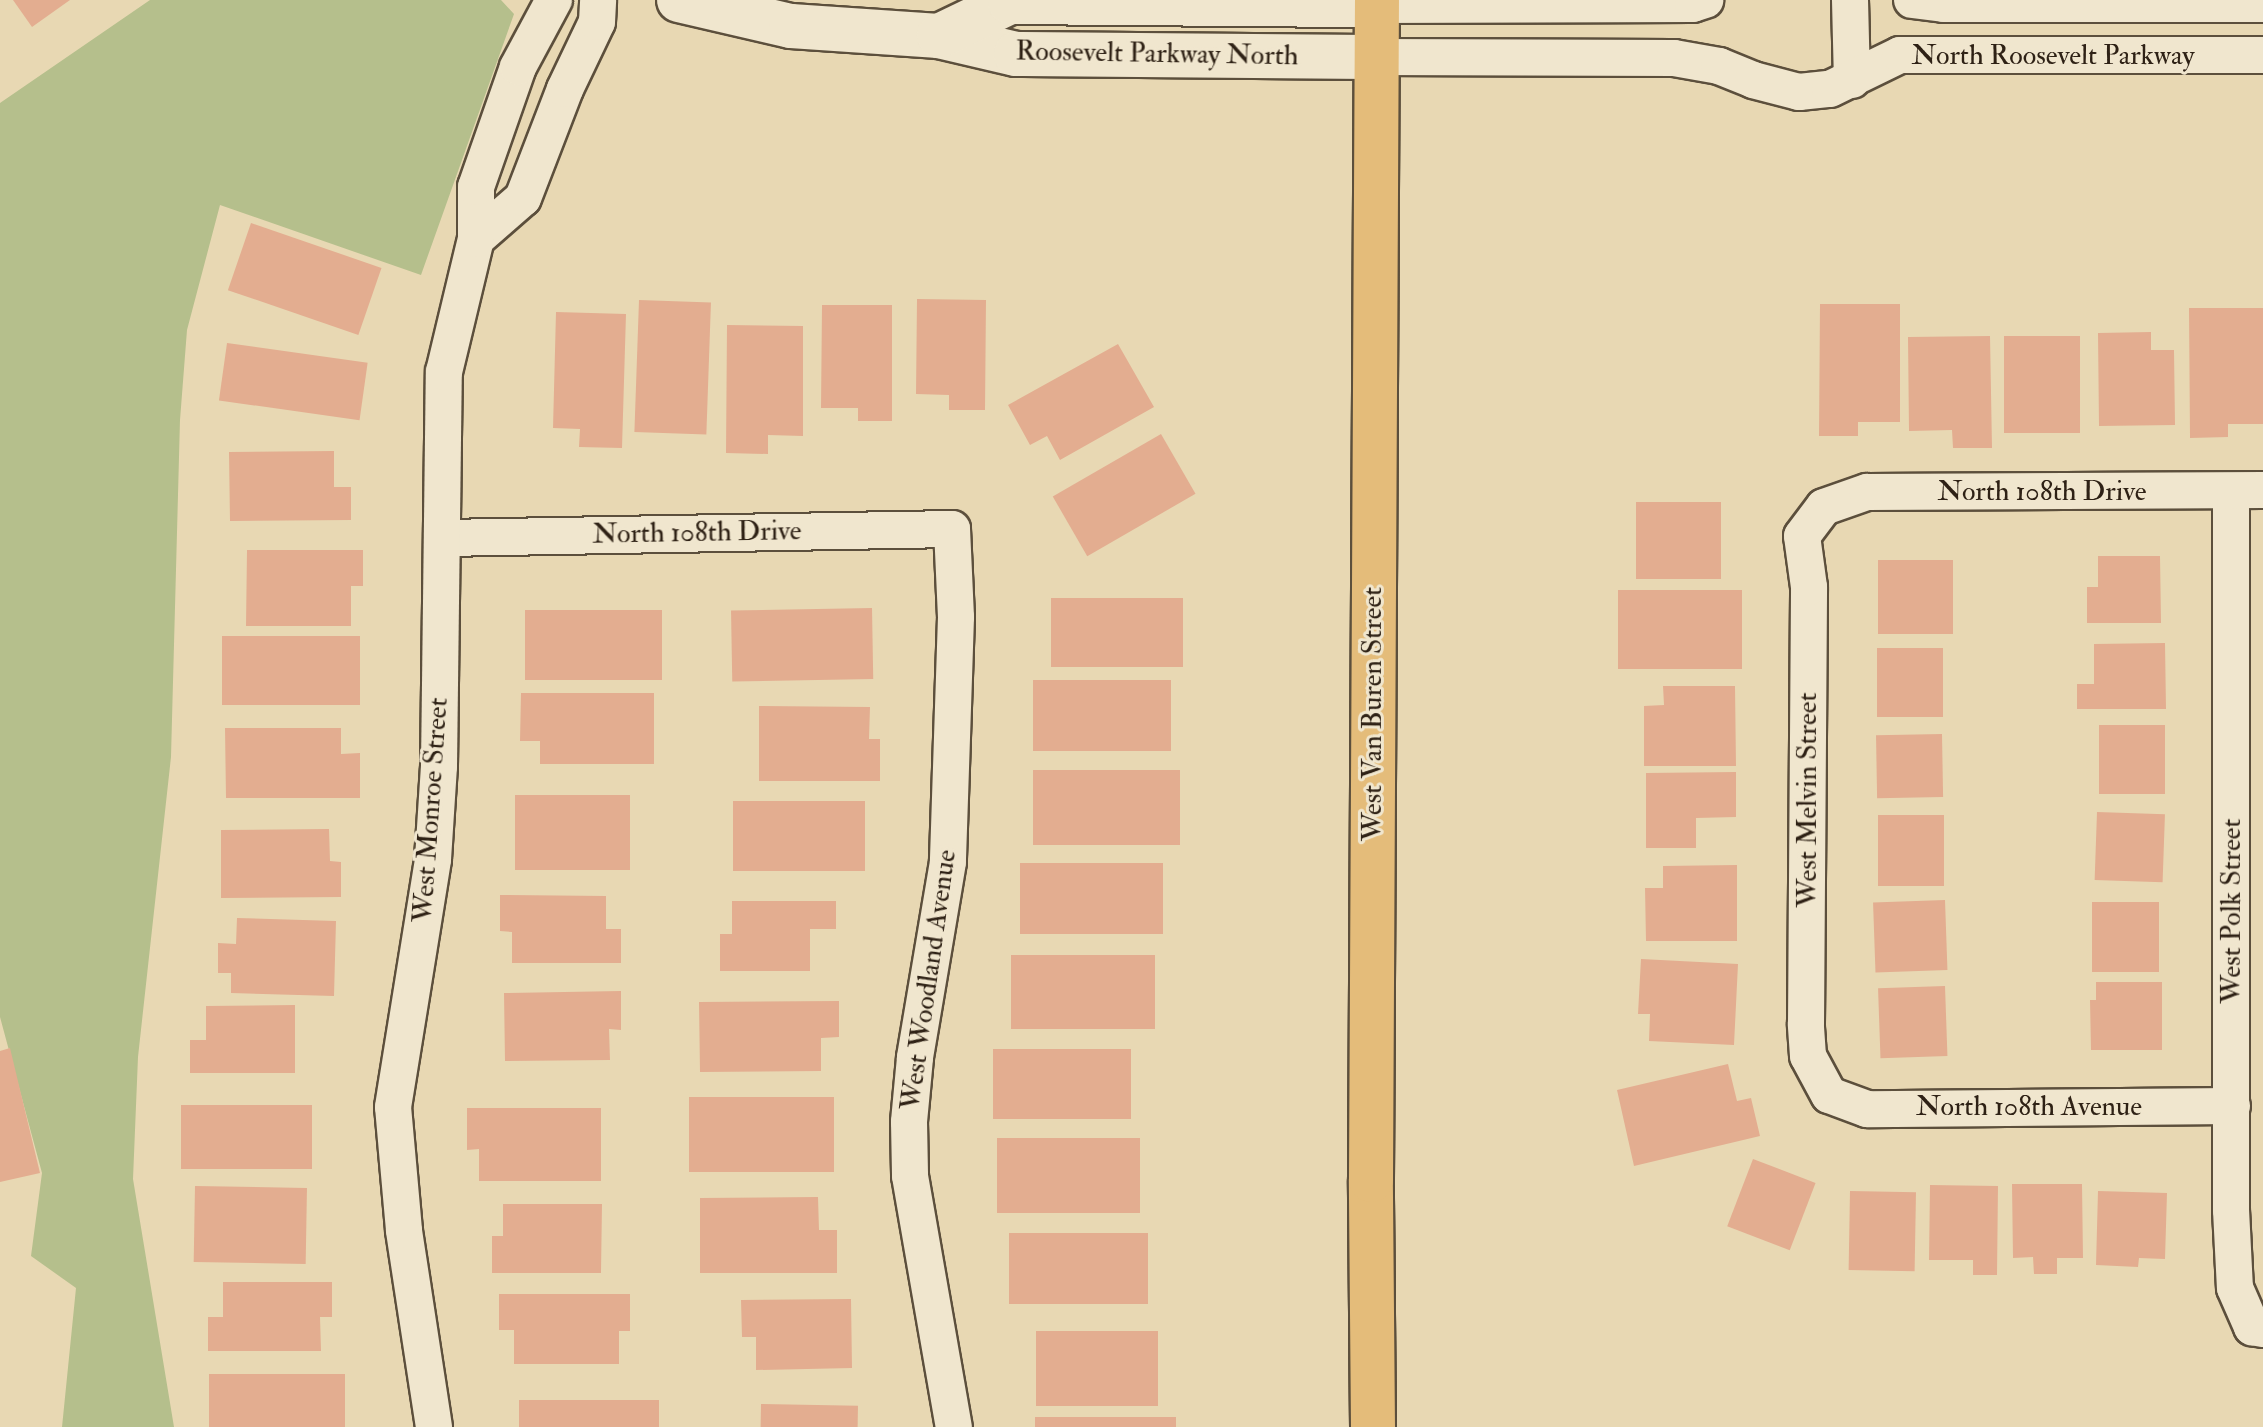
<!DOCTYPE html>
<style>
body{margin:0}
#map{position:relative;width:2263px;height:1427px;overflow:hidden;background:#e8d8b3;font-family:"IM FELL Double Pica",serif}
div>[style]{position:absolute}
.green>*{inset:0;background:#b5bf8c}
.building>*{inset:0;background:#e3ad90;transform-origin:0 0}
.roads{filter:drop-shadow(2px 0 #5c4f3c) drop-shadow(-2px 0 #5c4f3c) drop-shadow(0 2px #5c4f3c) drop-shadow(0 -2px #5c4f3c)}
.street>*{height:36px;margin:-18px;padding:0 18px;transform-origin:18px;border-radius:18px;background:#f0e6ce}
.secondary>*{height:44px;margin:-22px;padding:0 22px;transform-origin:22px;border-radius:22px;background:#f0e6ce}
.primary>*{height:44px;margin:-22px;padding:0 22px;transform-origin:22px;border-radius:22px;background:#e4bc7a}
span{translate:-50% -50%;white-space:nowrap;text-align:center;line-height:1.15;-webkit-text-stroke:6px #f0e6ce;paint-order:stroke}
.street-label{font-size:28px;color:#2e2115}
</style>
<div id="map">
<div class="green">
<i style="clip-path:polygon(150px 0,501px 0,514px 14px,421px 275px,220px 205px,187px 330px,180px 420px,171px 757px,138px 1057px,133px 1179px,174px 1427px,62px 1427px,76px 1288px,31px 1256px,42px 1173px,0 1017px,0 103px)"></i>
</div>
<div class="building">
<i style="clip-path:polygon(13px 0,70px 0,32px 27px)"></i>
<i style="left:251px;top:223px;width:138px;height:71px;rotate:19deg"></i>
<i style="clip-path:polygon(917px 299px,986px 300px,985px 410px,949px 410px,949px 395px,916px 394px)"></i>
<i style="left:639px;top:300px;width:72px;height:132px;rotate:2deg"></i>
<i style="clip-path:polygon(1820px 304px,1900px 304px,1900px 422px,1858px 422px,1858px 436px,1819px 436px)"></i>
<i style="clip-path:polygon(822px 305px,892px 305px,892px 421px,858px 421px,858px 408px,821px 408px)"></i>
<i style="clip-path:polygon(2189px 308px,2263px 308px,2263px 424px,2228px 424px,2228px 437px,2190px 438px)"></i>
<i style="clip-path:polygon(556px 312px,626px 314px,622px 448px,579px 447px,580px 429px,553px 428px)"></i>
<i style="clip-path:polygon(727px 325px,803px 326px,803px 436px,768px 435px,768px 454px,726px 453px)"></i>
<i style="clip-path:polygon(2151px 332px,2151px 350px,2174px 350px,2175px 425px,2099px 426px,2098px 333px)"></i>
<i style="clip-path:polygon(1990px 336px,1992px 448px,1953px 448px,1952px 430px,1909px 431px,1908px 337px)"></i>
<i style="left:2004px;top:336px;width:76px;height:97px"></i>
<i style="left:227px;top:343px;width:142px;height:58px;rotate:8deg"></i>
<i style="clip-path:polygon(1118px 344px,1154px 407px,1060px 460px,1047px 436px,1030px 445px,1008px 405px)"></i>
<i style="left:1161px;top:434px;width:69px;height:125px;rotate:60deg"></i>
<i style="clip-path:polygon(334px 451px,334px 487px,351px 487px,351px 520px,230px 521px,229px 452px)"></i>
<i style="left:1636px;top:502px;width:85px;height:77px"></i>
<i style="clip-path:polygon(247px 550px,363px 550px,363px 586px,351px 586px,351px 626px,246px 626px)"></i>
<i style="clip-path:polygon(2098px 556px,2160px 556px,2161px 623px,2087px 623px,2087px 587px,2098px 587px)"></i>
<i style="left:1953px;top:560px;width:74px;height:75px;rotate:90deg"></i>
<i style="left:1742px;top:590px;width:79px;height:124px;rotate:90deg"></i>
<i style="left:1051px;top:598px;width:132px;height:69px"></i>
<i style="left:872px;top:608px;width:71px;height:141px;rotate:89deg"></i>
<i style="left:525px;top:610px;width:137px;height:70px"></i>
<i style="left:222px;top:636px;width:138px;height:69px"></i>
<i style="clip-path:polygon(2165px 643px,2166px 709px,2077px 709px,2077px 684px,2094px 684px,2094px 644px)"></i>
<i style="left:1877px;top:648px;width:66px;height:69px"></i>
<i style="left:1171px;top:680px;width:71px;height:138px;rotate:90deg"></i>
<i style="clip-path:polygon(1663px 686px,1735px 686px,1736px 766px,1644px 766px,1644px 706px,1664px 705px)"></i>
<i style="clip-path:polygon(521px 693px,654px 693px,654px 764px,540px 764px,540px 741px,520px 741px)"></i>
<i style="clip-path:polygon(759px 706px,870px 707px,869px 739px,880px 739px,880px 781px,759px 781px)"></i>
<i style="left:2099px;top:725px;width:66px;height:69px"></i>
<i style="clip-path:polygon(225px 728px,341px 728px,341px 754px,360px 753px,360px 798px,226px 798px)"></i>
<i style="left:1942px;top:734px;width:63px;height:66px;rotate:89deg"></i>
<i style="left:1033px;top:770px;width:147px;height:75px"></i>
<i style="clip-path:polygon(1736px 772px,1736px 817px,1696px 818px,1696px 848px,1646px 848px,1646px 773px)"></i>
<i style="left:515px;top:795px;width:115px;height:75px"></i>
<i style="left:865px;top:801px;width:70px;height:132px;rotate:90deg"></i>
<i style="left:2097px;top:812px;width:68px;height:68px;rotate:2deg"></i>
<i style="left:1878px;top:815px;width:66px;height:71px"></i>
<i style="clip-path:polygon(329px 829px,330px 861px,341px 862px,341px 897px,221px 898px,221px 830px)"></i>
<i style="left:1020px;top:863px;width:143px;height:71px"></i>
<i style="clip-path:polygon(1737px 865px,1737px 941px,1646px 941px,1645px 888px,1663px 888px,1663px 866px)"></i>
<i style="clip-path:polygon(500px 895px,606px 896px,606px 929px,621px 929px,621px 963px,512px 963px,512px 932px,500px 931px)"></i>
<i style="left:1945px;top:900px;width:70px;height:72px;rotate:88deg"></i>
<i style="clip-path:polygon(732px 901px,836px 901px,836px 929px,810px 929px,810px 971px,720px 971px,720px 934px,732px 934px)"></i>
<i style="left:2092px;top:902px;width:67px;height:70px"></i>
<i style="clip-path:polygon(237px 918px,336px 921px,334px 996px,231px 993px,231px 973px,218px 973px,218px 943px,236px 944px)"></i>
<i style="left:1011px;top:955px;width:144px;height:74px"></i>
<i style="clip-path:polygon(1641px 959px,1738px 964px,1734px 1045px,1649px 1041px,1650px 1014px,1638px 1014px)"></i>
<i style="clip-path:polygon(2096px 982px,2162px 982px,2162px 1050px,2091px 1050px,2090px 1000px,2096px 1000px)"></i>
<i style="left:1945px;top:986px;width:70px;height:67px;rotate:88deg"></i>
<i style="clip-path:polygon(621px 991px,621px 1030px,609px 1029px,610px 1060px,505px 1061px,504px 993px)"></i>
<i style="clip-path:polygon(839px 1001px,839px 1037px,821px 1038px,821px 1071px,700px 1072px,699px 1002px)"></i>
<i style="clip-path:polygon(295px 1005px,295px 1073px,190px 1073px,190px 1040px,206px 1040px,206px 1006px)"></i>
<i style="clip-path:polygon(10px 1048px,40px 1173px,0 1182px,0 1051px)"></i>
<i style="left:993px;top:1049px;width:138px;height:70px"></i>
<i style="clip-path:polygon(1728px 1064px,1737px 1101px,1751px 1098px,1760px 1136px,1634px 1166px,1617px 1090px)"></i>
<i style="left:689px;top:1097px;width:145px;height:75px"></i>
<i style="left:312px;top:1105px;width:64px;height:131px;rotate:90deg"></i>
<i style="clip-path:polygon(467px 1108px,601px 1108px,601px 1181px,479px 1181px,479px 1149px,467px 1150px)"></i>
<i style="left:997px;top:1138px;width:143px;height:75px"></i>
<i style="left:1753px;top:1159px;width:67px;height:72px;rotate:21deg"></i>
<i style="clip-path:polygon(2012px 1184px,2082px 1184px,2083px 1258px,2057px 1258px,2057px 1274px,2034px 1274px,2033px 1257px,2013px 1258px)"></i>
<i style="clip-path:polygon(1930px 1185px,1998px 1186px,1997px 1275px,1973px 1275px,1973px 1260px,1929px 1260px)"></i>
<i style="left:195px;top:1186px;width:112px;height:76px;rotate:1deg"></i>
<i style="left:1850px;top:1191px;width:66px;height:79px;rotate:1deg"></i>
<i style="clip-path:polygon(2098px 1191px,2167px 1193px,2165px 1259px,2139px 1258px,2138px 1267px,2096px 1265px)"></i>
<i style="clip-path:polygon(818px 1197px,819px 1230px,837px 1230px,837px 1273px,700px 1273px,700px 1198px)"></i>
<i style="clip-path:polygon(503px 1204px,602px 1204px,601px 1273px,492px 1273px,492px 1236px,503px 1236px)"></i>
<i style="left:1009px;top:1233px;width:139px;height:71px"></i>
<i style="clip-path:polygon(223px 1282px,332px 1282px,332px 1317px,320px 1317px,321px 1351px,208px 1351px,208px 1317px,223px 1317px)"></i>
<i style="clip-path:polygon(499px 1294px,630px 1294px,630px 1331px,619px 1331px,619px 1364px,514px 1364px,514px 1330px,499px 1330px)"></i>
<i style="clip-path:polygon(851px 1299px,852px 1368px,756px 1370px,756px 1337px,742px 1337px,741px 1300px)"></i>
<i style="left:1158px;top:1331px;width:75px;height:122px;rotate:90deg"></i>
<i style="left:209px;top:1374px;width:136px;height:53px"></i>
<i style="left:659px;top:1400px;width:27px;height:140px;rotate:90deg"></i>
<i style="left:761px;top:1404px;width:97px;height:23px;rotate:1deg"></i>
<i style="left:1176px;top:1417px;width:10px;height:141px;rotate:90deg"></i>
</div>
<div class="roads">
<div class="street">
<i style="left:1850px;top:0;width:80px;rotate:88.6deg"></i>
<i style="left:1912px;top:0;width:32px;rotate:7deg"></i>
<i style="left:1944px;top:4px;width:319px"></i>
<i style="left:1377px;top:5px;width:316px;rotate:-0.2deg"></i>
<i style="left:1693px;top:4px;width:13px;rotate:-18deg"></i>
<i style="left:1376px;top:57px;width:298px;rotate:0.2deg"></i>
<i style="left:1674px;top:58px;width:46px;rotate:10.1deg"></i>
<i style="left:1719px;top:66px;width:37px;rotate:22deg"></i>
<i style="left:1753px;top:80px;width:48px;rotate:14.6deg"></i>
<i style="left:1799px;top:92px;width:31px;rotate:-6deg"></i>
<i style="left:1830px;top:89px;width:78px;rotate:-25.9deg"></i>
<i style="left:1900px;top:55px;width:363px"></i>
<i style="left:476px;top:239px;width:62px;rotate:-41.1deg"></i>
<i style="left:523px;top:198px;width:117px;rotate:-68.9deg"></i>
<i style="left:565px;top:89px;width:74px;rotate:-64.5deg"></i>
<i style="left:597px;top:22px;width:22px;rotate:-87deg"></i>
<i style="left:2231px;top:491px;width:719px;rotate:90deg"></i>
<i style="left:2231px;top:1210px;width:78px;rotate:87.1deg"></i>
<i style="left:2235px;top:1288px;width:43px;rotate:66.4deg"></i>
<i style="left:2252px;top:1327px;width:11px;rotate:10deg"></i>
<i style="left:443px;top:538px;width:509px;rotate:-1.01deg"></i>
<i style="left:952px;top:529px;width:88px;rotate:87.4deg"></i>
<i style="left:956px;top:617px;width:245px;rotate:91.9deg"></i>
<i style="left:948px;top:862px;width:199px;rotate:99.6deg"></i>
<i style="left:915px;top:1058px;width:64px;rotate:95.4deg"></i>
<i style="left:909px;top:1122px;width:54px;rotate:88.9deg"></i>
<i style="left:910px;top:1176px;width:255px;rotate:80.1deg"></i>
<i style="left:2232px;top:1106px;width:365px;rotate:179.5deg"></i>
<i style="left:1867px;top:1109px;width:40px;rotate:-159.8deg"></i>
<i style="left:1829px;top:1095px;width:44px;rotate:-118.3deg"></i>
<i style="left:1808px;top:1056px;width:32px;rotate:-94deg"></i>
<i style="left:1806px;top:1024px;width:437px;rotate:-89.6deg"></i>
<i style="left:1809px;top:587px;width:51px;rotate:-97.8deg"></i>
<i style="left:1802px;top:536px;width:36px;rotate:-53deg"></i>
<i style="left:1824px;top:507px;width:46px;rotate:-19.2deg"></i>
<i style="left:1867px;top:492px;width:396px;rotate:-0.3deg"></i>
<i style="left:434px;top:1427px;width:199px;rotate:-98.7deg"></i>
<i style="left:404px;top:1230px;width:123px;rotate:-95.1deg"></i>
<i style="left:393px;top:1107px;width:251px;rotate:-80.8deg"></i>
<i style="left:433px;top:859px;width:93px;rotate:-86.3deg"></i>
<i style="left:439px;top:766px;width:394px;rotate:-89.3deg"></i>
<i style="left:444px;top:372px;width:137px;rotate:-76.5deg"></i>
<i style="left:476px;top:239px;width:52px;rotate:-90deg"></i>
<i style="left:476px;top:187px;width:127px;rotate:-70.7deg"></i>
<i style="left:518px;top:67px;width:76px;rotate:-61.8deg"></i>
</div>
<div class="secondary">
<i style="left:679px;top:0;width:115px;rotate:13.1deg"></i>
<i style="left:791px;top:26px;width:148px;rotate:3.9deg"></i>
<i style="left:939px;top:36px;width:79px;rotate:13.2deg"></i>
<i style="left:1016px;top:54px;width:360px;rotate:0.5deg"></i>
<i style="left:939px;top:36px;width:79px;rotate:-25.6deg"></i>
<i style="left:1010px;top:2px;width:367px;rotate:0.5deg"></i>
</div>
<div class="primary">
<i style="left:1373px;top:1427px;width:247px;rotate:-90.5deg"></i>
<i style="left:1371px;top:1180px;width:1180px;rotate:-89.71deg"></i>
</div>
</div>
<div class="street-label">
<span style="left:1157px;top:54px;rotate:1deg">Roosevelt Parkway North</span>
<span style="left:2053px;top:56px">North Roosevelt Parkway</span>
<span style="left:2042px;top:492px">North 108th Drive</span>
<span style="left:697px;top:533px;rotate:-1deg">North 108th Drive</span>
<span style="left:1373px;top:714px;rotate:-90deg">West Van Buren Street</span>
<span style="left:1808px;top:800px;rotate:-90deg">West Melvin Street</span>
<span style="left:431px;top:810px;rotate:-86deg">West Monroe Street</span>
<span style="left:2232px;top:911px;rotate:-90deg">West Polk Street</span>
<span style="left:929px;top:980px;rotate:-82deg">West Woodland Avenue</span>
<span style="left:2029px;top:1107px">North 108th Avenue</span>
</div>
</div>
